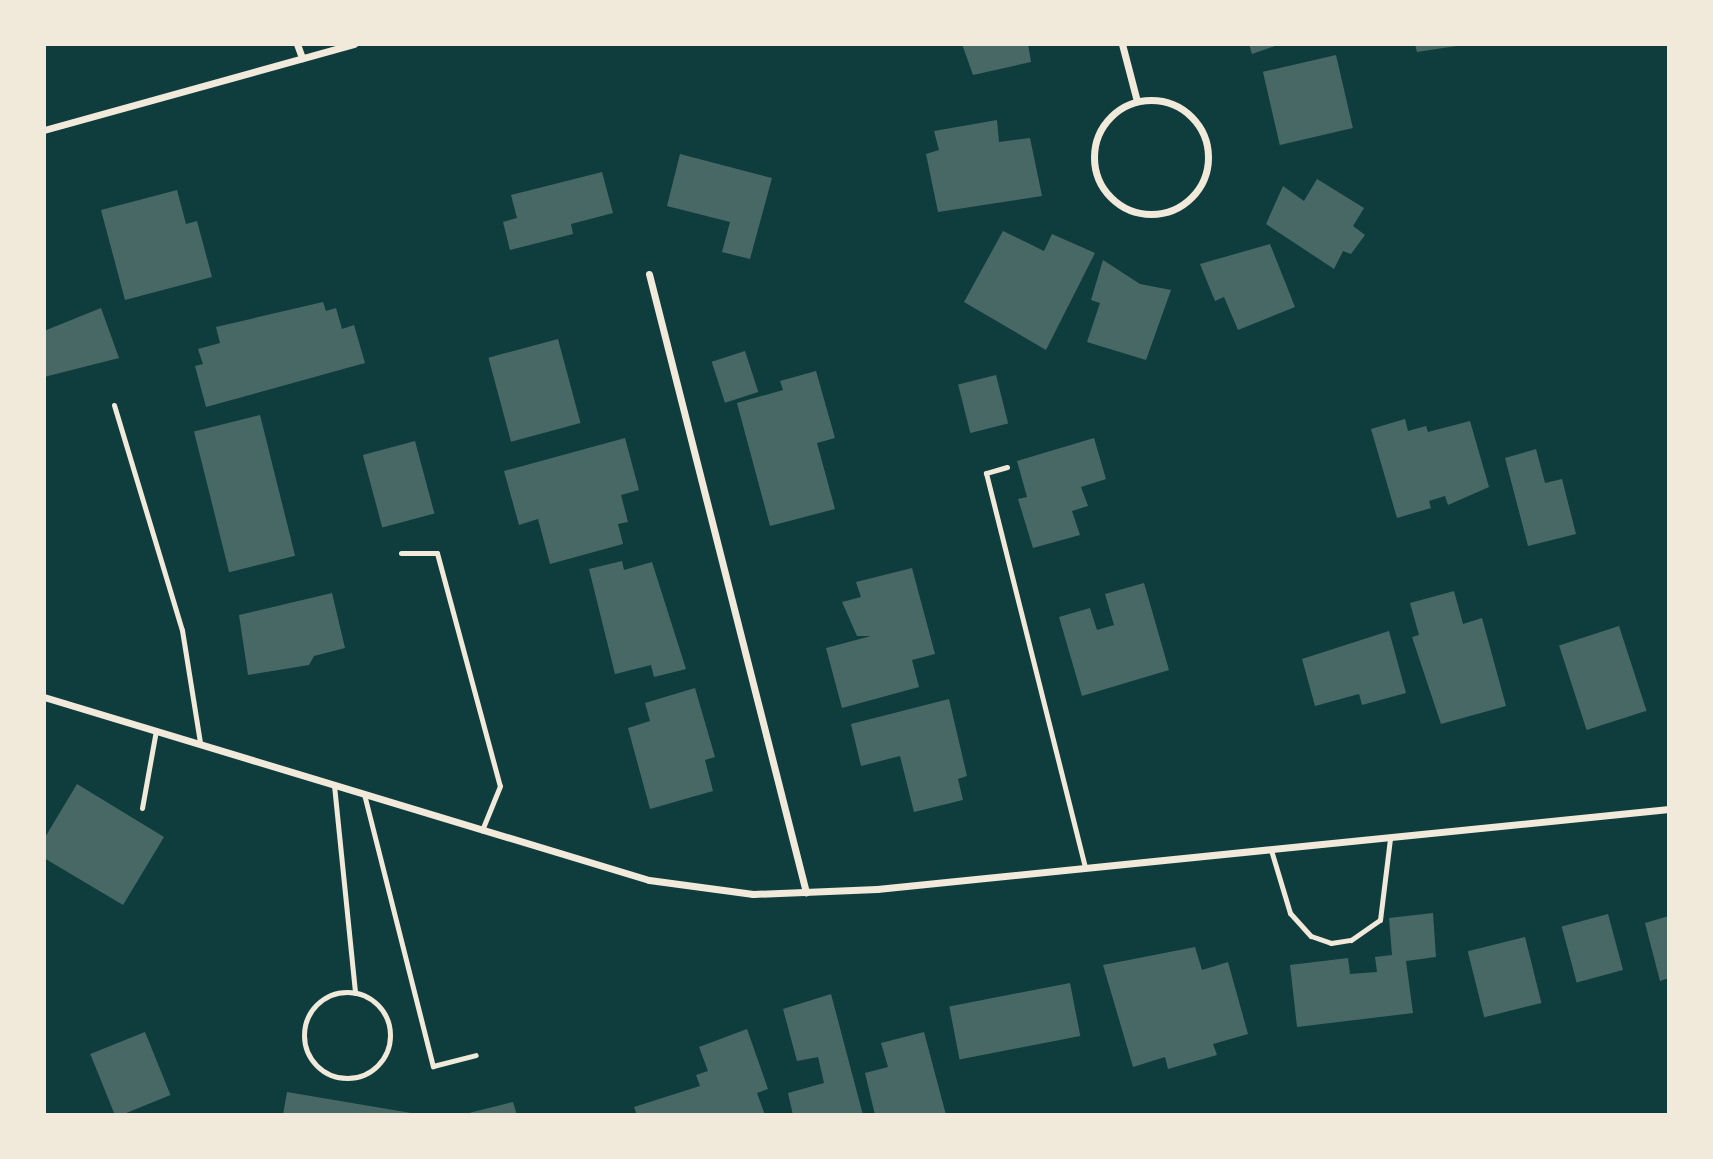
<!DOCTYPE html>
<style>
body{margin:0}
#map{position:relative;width:1713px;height:1159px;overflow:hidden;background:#0f3d3e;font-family:"Public Sans",sans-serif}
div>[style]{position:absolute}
.building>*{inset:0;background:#486865;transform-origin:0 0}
.service>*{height:5px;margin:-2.5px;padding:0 2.5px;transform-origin:2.5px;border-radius:2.5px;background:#f1e9da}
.service>.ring{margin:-2.5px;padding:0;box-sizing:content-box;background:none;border:5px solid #f1e9da;border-radius:50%}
.minor>*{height:7px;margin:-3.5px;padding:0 3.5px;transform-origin:3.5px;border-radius:3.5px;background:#f1e9da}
.minor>.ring{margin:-3.5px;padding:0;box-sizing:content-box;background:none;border:7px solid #f1e9da;border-radius:50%}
span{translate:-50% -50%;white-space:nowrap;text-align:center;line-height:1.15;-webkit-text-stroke:5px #f1e9da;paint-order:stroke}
.frame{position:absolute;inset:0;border:46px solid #f1e9da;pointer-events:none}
</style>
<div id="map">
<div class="building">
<i style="clip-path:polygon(962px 44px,1028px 44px,1031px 62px,973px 75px)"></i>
<i style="clip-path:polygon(1249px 44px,1281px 44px,1252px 54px)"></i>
<i style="clip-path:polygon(1415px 44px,1463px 44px,1463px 45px,1417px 52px)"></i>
<i style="left:1336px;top:55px;width:75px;height:75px;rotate:77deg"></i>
<i style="clip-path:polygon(997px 120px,999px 142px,1030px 138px,1042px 196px,938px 212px,926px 154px,939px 150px,934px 131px)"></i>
<i style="clip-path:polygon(680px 154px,772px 178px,750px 259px,722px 252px,730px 222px,667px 206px)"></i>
<i style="clip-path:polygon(602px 172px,613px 213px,571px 224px,573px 234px,510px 250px,503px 222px,517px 218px,511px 195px)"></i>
<i style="clip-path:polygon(1317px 179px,1364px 208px,1353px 226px,1365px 235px,1351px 254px,1343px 251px,1334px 269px,1266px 224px,1283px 186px,1304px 201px)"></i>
<i style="clip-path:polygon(177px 190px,186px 224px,197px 221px,212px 277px,125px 300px,101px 210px)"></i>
<i style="clip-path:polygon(1003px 231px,1044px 251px,1052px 234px,1095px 253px,1046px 350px,964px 302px)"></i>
<i style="clip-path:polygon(1270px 244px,1295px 307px,1238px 330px,1224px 297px,1215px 301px,1200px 264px)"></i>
<i style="clip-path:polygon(1103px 260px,1140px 284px,1171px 290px,1146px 360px,1087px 342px,1100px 303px,1091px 300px)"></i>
<i style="clip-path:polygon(323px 302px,326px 311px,336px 308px,342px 329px,354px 325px,365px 363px,206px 407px,195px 366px,203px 364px,198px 349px,220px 343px,216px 327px)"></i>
<i style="clip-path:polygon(101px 308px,119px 358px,44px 377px,44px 331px)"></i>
<i style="left:558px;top:339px;width:87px;height:72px;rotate:75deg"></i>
<i style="left:745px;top:351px;width:43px;height:35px;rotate:72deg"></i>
<i style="clip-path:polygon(816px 371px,835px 438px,817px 443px,835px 509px,770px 526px,737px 403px,783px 390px,780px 381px)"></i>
<i style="left:996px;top:375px;width:50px;height:39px;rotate:76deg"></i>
<i style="left:260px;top:415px;width:145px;height:68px;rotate:76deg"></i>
<i style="clip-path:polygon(1405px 419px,1408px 431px,1426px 426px,1428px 432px,1470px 421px,1489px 487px,1448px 505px,1445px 496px,1429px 501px,1431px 508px,1397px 518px,1371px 429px)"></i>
<i style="clip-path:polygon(625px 438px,639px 490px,621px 495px,628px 522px,618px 524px,623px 544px,550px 564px,538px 519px,519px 525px,504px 471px)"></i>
<i style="clip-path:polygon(1094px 438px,1106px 479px,1081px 487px,1088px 506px,1072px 511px,1080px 535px,1033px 548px,1018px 499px,1027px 497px,1017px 461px)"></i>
<i style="left:415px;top:441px;width:75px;height:54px;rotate:75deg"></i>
<i style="clip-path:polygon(1536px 449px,1545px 483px,1562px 479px,1576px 534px,1528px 546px,1505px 458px)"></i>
<i style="clip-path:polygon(622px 561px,624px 570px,652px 562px,686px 669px,654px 677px,651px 665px,615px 674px,589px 569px)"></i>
<i style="clip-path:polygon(912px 568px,935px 654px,912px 660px,919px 687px,842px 708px,826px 648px,871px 636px,857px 636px,842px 602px,861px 597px,856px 582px)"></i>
<i style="clip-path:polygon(1144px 583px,1169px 670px,1082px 696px,1059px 617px,1090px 608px,1097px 630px,1114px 625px,1105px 594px)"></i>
<i style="clip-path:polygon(1454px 591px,1463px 624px,1482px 618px,1506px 706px,1441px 724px,1412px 637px,1419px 635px,1410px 603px)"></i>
<i style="clip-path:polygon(332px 593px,345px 648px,314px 656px,309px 665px,248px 675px,239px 615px)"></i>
<i style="left:1619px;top:626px;width:89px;height:63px;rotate:72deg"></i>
<i style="clip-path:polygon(1389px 631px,1406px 693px,1362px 705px,1359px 694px,1315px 706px,1302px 659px)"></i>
<i style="clip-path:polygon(695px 688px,715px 757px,705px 760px,713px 791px,650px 809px,628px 728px,650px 721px,645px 703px)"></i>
<i style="clip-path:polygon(949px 699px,967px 776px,958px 779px,963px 800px,914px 812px,900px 756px,861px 766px,851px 724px)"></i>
<i style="clip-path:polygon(77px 784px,164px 837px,123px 905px,44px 858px,44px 839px)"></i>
<i style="clip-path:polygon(1433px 913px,1436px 957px,1406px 961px,1413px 1013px,1297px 1027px,1290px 965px,1348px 958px,1350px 974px,1377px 972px,1375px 957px,1392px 955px,1389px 918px)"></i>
<i style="left:1608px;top:914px;width:58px;height:48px;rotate:75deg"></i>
<i style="clip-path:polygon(1669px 916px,1669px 978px,1660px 981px,1645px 923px)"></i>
<i style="left:1525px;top:937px;width:68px;height:59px;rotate:76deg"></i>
<i style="clip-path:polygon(1195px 947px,1202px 970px,1228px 962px,1248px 1034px,1213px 1044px,1217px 1055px,1168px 1069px,1165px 1057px,1133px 1067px,1103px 965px)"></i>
<i style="left:1070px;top:983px;width:54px;height:123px;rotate:79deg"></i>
<i style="clip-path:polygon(831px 994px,863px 1115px,793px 1115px,788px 1093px,824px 1083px,818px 1057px,797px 1061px,783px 1009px)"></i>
<i style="clip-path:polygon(747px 1029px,768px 1089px,757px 1093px,765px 1115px,637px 1115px,634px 1107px,700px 1086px,696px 1075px,708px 1071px,699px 1047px)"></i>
<i style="left:145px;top:1032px;width:68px;height:59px;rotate:68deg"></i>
<i style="clip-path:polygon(924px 1032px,946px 1115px,875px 1115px,865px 1073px,888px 1067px,881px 1043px)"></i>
<i style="clip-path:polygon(287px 1092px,417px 1114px,417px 1115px,283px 1115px)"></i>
<i style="clip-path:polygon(513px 1102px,517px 1115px,465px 1115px,465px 1114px)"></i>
</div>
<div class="service">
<i style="left:114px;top:405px;width:235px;rotate:73.2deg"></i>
<i style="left:182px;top:630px;width:113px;rotate:80.9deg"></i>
<i style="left:1007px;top:467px;width:22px;rotate:164deg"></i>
<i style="left:986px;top:473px;width:407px;rotate:75.9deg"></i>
<i style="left:401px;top:553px;width:36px"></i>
<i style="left:437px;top:553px;width:241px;rotate:74.9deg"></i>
<i style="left:500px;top:786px;width:48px;rotate:112.2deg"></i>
<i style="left:334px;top:785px;width:209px;rotate:84.2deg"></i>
<i style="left:364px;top:794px;width:281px;rotate:75.8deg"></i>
<i style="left:433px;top:1066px;width:44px;rotate:-14.3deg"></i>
<i style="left:142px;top:808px;width:79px;rotate:-79.8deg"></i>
<i style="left:1271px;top:850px;width:66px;rotate:73.2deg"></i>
<i style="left:1290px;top:913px;width:31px;rotate:48deg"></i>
<i style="left:1311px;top:936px;width:21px;rotate:19deg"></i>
<i style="left:1331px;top:943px;width:20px;rotate:-9deg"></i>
<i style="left:1351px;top:940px;width:35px;rotate:-35deg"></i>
<i style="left:1380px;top:920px;width:83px;rotate:-83deg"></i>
<i class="ring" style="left:304px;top:992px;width:81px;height:81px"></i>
</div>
<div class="minor">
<i style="left:297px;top:44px;width:15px;rotate:70deg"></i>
<i style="left:1122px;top:44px;width:59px;rotate:75.3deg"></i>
<i class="ring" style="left:1094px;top:100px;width:107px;height:107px"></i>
<i style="left:44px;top:130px;width:322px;rotate:-15.5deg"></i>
<i style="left:649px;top:274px;width:638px;rotate:75.75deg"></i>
<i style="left:44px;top:697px;width:632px;rotate:16.83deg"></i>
<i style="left:649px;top:880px;width:105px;rotate:7.7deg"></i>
<i style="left:753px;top:894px;width:124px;rotate:-2.3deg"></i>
<i style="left:877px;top:889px;width:796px;rotate:-5.77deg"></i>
</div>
<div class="frame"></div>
</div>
